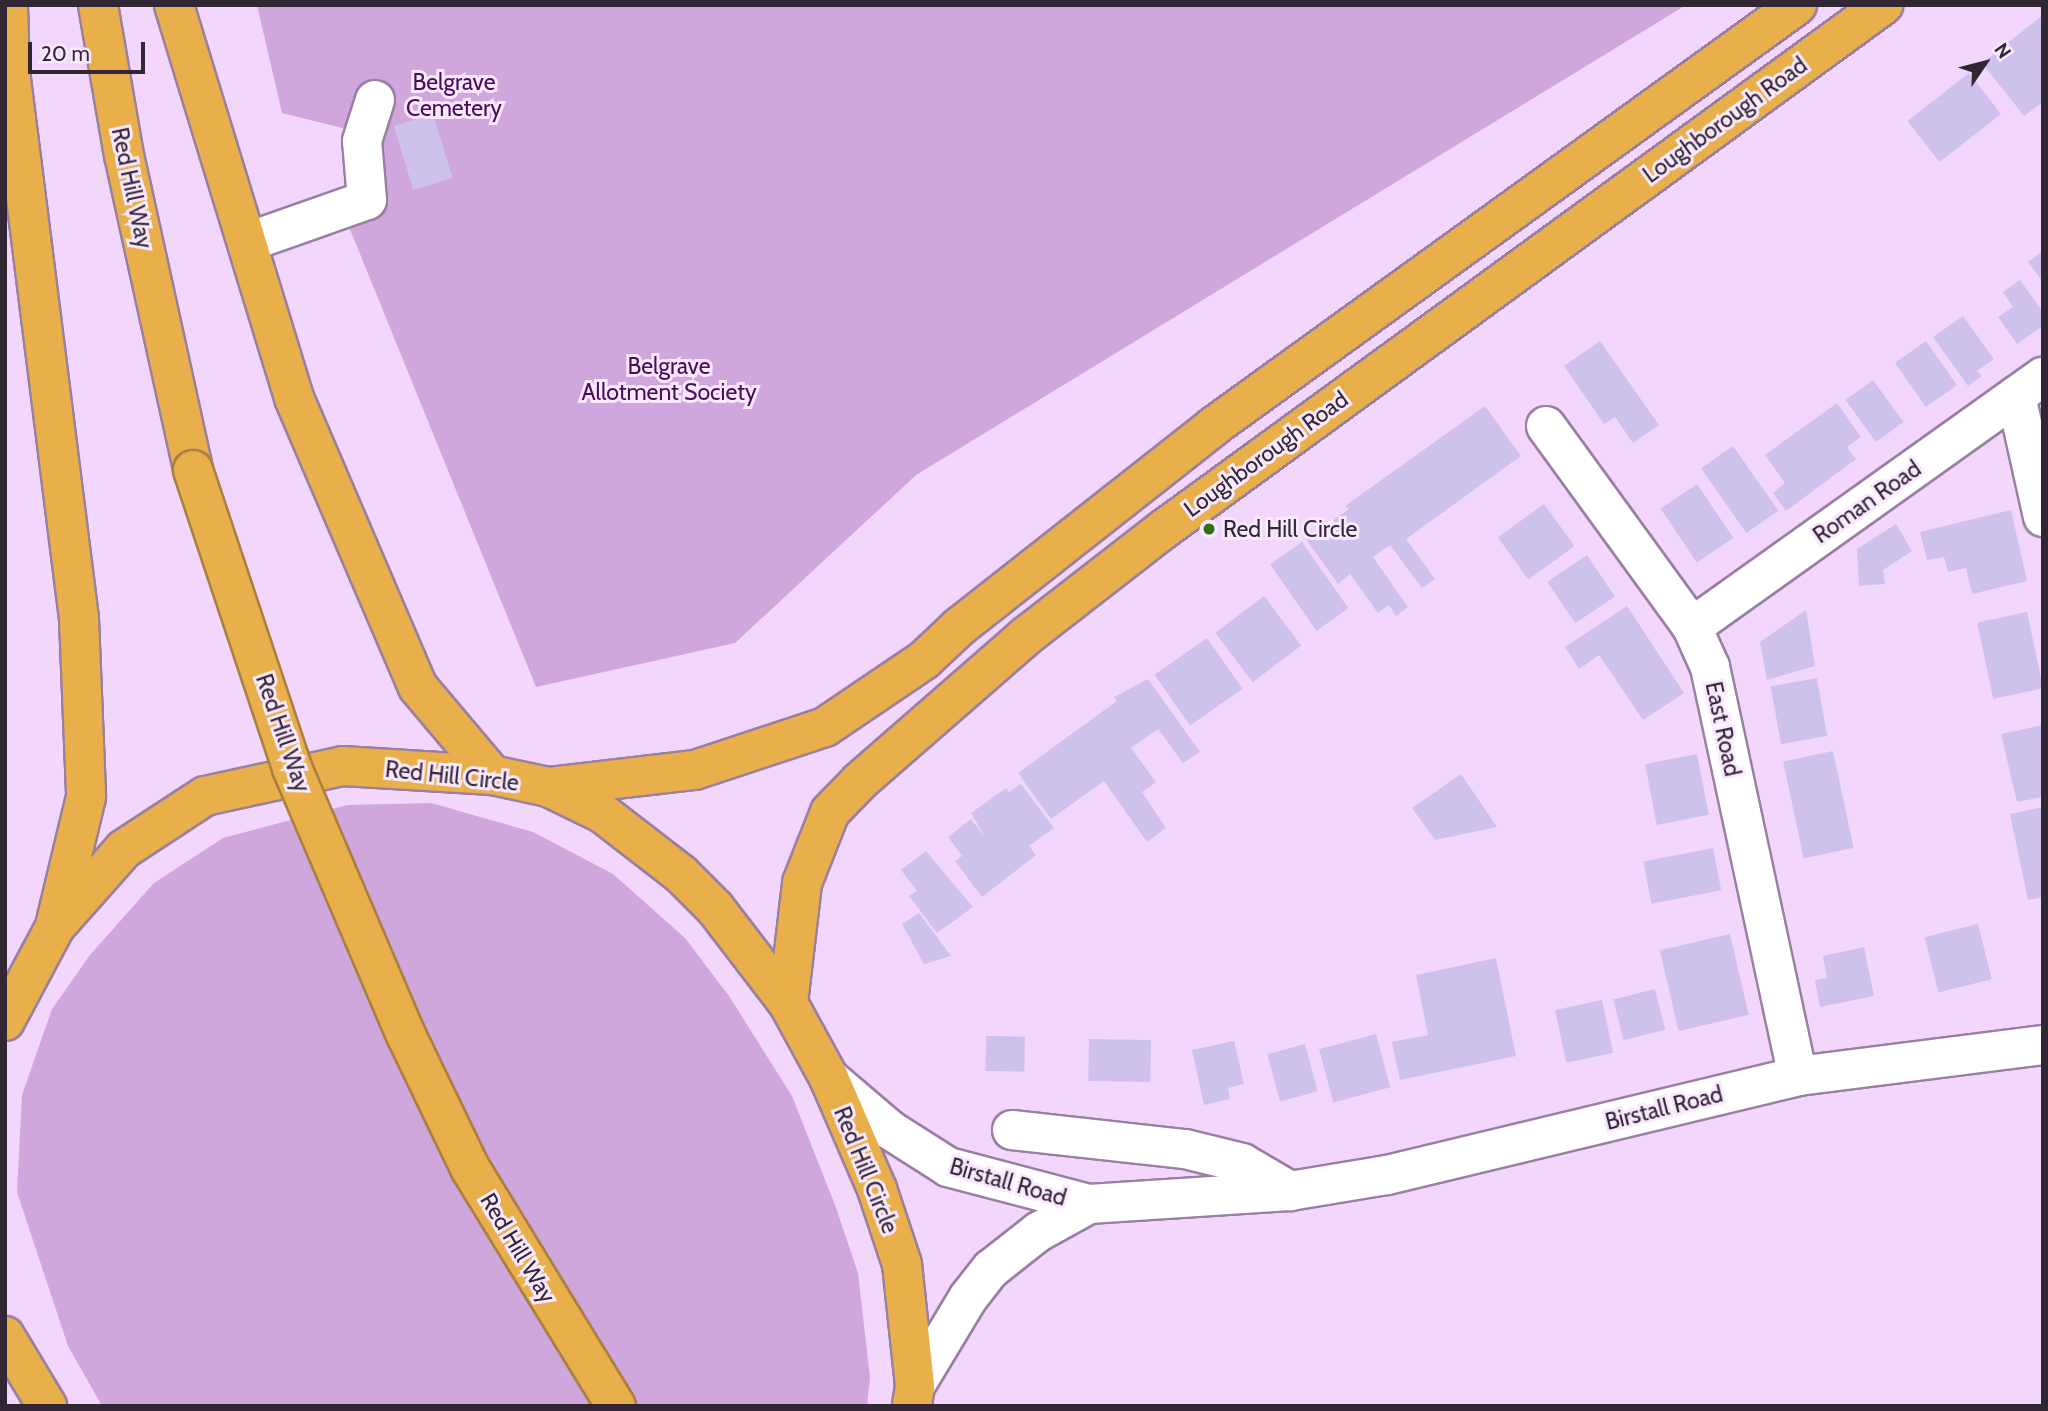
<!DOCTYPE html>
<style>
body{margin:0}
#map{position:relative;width:2048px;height:1411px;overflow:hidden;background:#f3d6fc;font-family:Cabin,sans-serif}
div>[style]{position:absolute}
.green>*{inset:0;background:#cfa7dc}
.building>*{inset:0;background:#cec2ec;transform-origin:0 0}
.roads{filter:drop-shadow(2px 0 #997fa1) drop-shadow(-2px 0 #997fa1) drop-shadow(0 2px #997fa1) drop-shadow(0 -2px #997fa1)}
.minor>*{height:38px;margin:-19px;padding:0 19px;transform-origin:19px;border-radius:19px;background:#fff}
.highway>*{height:38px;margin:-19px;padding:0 19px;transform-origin:19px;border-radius:19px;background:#e9af4b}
.bridges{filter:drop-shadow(2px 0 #a97f43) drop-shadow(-2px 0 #a97f43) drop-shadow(0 2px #a97f43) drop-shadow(0 -2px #a97f43)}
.highway-bridge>*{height:38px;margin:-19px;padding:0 19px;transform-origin:19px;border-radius:19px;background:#e9af4b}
.dots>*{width:19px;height:19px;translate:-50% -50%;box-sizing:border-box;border:4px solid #fae8ff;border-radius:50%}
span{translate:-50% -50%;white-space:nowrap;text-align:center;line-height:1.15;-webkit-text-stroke:6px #fae8ff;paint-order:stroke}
.park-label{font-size:23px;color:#490d58}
.street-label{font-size:23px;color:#312634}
.poi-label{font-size:23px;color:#312634}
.left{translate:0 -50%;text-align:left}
.frame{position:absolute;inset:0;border:7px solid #312634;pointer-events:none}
.north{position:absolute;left:1950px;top:28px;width:70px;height:70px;-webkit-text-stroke:5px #fae8ff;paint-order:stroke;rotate:55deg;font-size:19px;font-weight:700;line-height:28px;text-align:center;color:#312634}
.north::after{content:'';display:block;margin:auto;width:24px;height:32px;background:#312634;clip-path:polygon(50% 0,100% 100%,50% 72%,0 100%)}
.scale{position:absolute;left:28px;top:42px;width:117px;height:32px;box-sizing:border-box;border:4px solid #312634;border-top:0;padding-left:9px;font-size:21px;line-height:24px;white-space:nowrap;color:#312634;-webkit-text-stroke:5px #fae8ff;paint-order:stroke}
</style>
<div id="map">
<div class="green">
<i style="clip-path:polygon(257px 5px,1686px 5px,916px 475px,735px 643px,536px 687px,345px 217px,371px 135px,282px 113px)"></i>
<i style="clip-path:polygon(431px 803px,533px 832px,613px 874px,685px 938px,729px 996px,792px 1096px,835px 1205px,858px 1273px,870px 1378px,867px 1406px,102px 1406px,68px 1346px,17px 1192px,22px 1095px,52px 1009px,90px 955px,154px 883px,223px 838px,347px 805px)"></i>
</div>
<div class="building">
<i style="clip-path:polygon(2043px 15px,2043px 102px,2024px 116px,1982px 63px)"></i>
<i style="left:1969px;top:73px;width:52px;height:78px;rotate:52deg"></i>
<i style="left:433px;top:114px;width:67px;height:41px;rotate:73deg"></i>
<i style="clip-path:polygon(2043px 251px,2043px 282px,2028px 262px)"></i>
<i style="clip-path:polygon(2020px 280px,2043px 312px,2043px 326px,2017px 344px,1998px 317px,2013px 307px,2003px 292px)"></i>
<i style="clip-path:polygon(1963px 316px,1994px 359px,1977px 371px,1982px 376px,1968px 386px,1933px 337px)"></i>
<i style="clip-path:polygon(1600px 341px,1659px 425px,1633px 443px,1615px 417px,1604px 424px,1564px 366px)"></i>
<i style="left:1926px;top:341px;width:54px;height:38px;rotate:55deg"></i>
<i style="left:1873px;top:380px;width:52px;height:34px;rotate:54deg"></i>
<i style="clip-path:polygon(1837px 403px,1861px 437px,1847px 447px,1856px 459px,1786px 511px,1773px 493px,1785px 483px,1765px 455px)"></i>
<i style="clip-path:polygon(1485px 406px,1521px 456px,1406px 539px,1435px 579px,1422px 588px,1390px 545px,1373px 557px,1408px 607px,1396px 616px,1389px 605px,1378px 613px,1350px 574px,1338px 584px,1306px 539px,1349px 509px,1345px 506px)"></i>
<i style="left:1733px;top:446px;width:79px;height:39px;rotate:55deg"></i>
<i style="left:1697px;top:484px;width:65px;height:44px;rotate:56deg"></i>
<i style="left:1544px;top:504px;width:52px;height:57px;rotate:54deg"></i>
<i style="clip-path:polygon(2011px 510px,2027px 581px,1972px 594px,1966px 568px,1948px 572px,1944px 557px,1927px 560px,1920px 532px)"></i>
<i style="clip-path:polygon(1896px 524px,1912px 551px,1883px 570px,1885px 584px,1859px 586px,1857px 549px)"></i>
<i style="left:1302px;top:542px;width:81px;height:39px;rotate:55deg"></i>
<i style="left:1587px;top:555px;width:50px;height:48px;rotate:56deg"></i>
<i style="left:1264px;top:596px;width:62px;height:61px;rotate:53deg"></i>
<i style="clip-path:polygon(1627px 606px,1684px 693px,1643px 720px,1599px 655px,1579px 669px,1565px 647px)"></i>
<i style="clip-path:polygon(1806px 610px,1815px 666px,1767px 680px,1760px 642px)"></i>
<i style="left:2027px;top:612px;width:78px;height:51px;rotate:78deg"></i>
<i style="left:1207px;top:638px;width:62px;height:64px;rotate:55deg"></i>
<i style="left:1817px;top:678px;width:59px;height:47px;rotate:80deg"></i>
<i style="clip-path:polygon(1148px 679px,1200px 752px,1183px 763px,1158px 729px,1131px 748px,1156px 782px,1142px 792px,1166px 828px,1147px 842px,1104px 781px,1051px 819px,1018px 773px,1117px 701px,1114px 697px)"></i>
<i style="clip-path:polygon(2043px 725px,2043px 797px,2017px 802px,2001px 734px)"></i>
<i style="left:1833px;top:751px;width:99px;height:51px;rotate:78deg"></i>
<i style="left:1697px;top:754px;width:62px;height:53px;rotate:79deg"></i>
<i style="clip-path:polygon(1461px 774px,1497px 827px,1435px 840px,1412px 808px)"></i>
<i style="clip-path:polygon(1021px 784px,1054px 828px,1029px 846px,1036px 855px,982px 897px,955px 861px,962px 856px,948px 837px,971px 819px,986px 839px,971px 813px,1006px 788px,1009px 792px)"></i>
<i style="clip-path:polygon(2043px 807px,2043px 897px,2028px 900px,2010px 814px)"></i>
<i style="left:1713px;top:848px;width:43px;height:71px;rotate:79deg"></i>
<i style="clip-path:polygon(926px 851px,973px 907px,937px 933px,909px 896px,917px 891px,901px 870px)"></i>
<i style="clip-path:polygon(919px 913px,951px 956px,924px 964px,902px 924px)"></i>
<i style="left:1978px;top:924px;width:57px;height:55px;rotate:76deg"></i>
<i style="left:1730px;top:934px;width:83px;height:72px;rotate:77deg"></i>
<i style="clip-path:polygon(1864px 947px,1874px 996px,1820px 1007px,1815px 980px,1827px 978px,1823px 956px)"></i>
<i style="clip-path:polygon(1496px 958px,1516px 1056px,1400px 1080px,1392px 1042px,1428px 1035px,1416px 975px)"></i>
<i style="left:1655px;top:989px;width:42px;height:43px;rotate:76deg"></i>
<i style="left:1602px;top:1000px;width:54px;height:48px;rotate:78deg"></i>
<i style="left:1376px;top:1034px;width:55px;height:59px;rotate:75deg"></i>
<i style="left:986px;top:1036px;width:39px;height:35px;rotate:1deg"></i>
<i style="left:1089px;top:1039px;width:62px;height:42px;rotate:1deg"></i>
<i style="clip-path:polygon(1234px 1041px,1244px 1084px,1228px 1088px,1230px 1099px,1204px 1105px,1192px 1050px)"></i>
<i style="left:1305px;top:1044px;width:49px;height:39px;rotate:75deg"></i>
</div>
<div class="roads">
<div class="minor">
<i style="left:248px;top:242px;width:126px;rotate:-19.4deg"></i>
<i style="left:367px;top:200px;width:59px;rotate:-94.8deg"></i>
<i style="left:362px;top:141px;width:43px;rotate:-72.4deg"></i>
<i style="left:2016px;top:396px;width:124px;rotate:77.4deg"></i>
<i style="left:1546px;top:426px;width:248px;rotate:54deg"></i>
<i style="left:1692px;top:627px;width:44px;rotate:65.8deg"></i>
<i style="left:1710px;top:667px;width:418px;rotate:77.9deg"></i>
<i style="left:1692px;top:627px;width:431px;rotate:-35.5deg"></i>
<i style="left:829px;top:1078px;width:80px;rotate:40.4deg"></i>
<i style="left:890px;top:1130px;width:69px;rotate:32.5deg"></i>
<i style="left:948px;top:1167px;width:146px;rotate:14.7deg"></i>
<i style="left:1089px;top:1204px;width:201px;rotate:-3.7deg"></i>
<i style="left:1290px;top:1191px;width:98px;rotate:-9.4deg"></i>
<i style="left:1387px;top:1175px;width:423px;rotate:-13.5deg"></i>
<i style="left:1798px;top:1076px;width:247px;rotate:-7.2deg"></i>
<i style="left:1012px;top:1130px;width:174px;rotate:6.3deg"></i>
<i style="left:1185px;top:1149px;width:59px;rotate:13.8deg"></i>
<i style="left:1242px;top:1163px;width:56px;rotate:30.3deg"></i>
<i style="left:915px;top:1386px;width:103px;rotate:-58.9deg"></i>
<i style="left:968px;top:1298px;width:37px;rotate:-52deg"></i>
<i style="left:991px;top:1269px;width:60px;rotate:-38.2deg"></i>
<i style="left:1038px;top:1232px;width:58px;rotate:-28.8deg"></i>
</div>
<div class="highway">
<i style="left:8px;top:5px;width:66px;rotate:88.3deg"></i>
<i style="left:10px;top:71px;width:552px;rotate:82.82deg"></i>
<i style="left:79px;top:619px;width:178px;rotate:87.7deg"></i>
<i style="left:86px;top:797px;width:129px;rotate:103.5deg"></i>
<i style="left:98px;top:5px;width:152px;rotate:80.2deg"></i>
<i style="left:124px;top:155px;width:322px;rotate:77.6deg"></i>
<i style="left:174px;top:5px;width:411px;rotate:73deg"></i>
<i style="left:294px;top:398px;width:314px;rotate:66.8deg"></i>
<i style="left:418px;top:687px;width:115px;rotate:49.9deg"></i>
<i style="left:548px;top:787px;width:148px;rotate:-6.6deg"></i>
<i style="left:695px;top:770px;width:137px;rotate:-18.3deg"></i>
<i style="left:825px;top:727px;width:120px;rotate:-34.1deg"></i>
<i style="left:924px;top:660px;width:48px;rotate:-43.3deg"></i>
<i style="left:959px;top:627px;width:325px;rotate:-38.2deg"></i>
<i style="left:1214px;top:426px;width:719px;rotate:-35.83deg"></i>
<i style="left:788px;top:1003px;width:121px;rotate:-83.3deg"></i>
<i style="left:802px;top:883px;width:76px;rotate:-68.5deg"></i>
<i style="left:830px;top:812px;width:43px;rotate:-45.9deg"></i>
<i style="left:860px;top:781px;width:220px;rotate:-41.1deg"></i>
<i style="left:1026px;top:636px;width:175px;rotate:-37.8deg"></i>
<i style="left:1164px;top:529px;width:890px;rotate:-36.08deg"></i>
<i style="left:5px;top:1021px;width:106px;rotate:-62deg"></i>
<i style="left:55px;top:927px;width:104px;rotate:-48.5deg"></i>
<i style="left:124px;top:849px;width:97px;rotate:-33.2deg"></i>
<i style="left:205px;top:796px;width:141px;rotate:-12.3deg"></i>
<i style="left:343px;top:766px;width:149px;rotate:3.5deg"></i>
<i style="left:492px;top:775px;width:57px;rotate:12.1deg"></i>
<i style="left:548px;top:787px;width:60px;rotate:25.7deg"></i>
<i style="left:602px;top:813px;width:100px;rotate:37.7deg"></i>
<i style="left:681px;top:874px;width:48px;rotate:45deg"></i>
<i style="left:715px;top:908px;width:120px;rotate:52.5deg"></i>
<i style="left:788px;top:1003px;width:85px;rotate:61.3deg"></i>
<i style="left:829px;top:1078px;width:121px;rotate:66.6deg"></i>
<i style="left:877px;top:1189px;width:79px;rotate:71.6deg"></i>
<i style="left:902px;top:1264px;width:123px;rotate:83.9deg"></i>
<i style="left:915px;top:1386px;width:20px;rotate:99deg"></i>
<i style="left:5px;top:1336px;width:82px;rotate:59deg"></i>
</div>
</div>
<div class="bridges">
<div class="highway-bridge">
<i style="left:193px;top:470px;width:314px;rotate:71.6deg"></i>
<i style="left:292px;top:768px;width:290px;rotate:66.9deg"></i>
<i style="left:406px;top:1035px;width:148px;rotate:64.3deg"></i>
<i style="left:470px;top:1168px;width:279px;rotate:58.5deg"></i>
</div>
</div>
<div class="dots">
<i style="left:1209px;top:529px;background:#2e710d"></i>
</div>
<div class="park-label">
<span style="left:454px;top:95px">Belgrave<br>Cemetery</span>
<span style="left:669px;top:379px">Belgrave<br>Allotment Society</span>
</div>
<div class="street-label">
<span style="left:1725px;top:120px;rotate:-36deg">Loughborough Road</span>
<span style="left:132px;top:188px;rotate:78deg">Red Hill Way</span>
<span style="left:1266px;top:454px;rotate:-36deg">Loughborough Road</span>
<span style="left:1867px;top:502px;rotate:-35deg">Roman Road</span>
<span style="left:1723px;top:729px;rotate:78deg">East Road</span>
<span style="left:283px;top:733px;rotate:71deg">Red Hill Way</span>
<span style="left:452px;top:776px;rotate:6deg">Red Hill Circle</span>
<span style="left:1664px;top:1108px;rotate:-14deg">Birstall Road</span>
<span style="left:866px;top:1170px;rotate:68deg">Red Hill Circle</span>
<span style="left:1008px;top:1182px;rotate:16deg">Birstall Road</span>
<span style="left:518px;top:1248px;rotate:59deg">Red Hill Way</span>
</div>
<div class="poi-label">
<span class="left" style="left:1223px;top:529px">Red Hill Circle</span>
</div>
<div class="frame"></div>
<div class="north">N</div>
<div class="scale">20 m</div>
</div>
